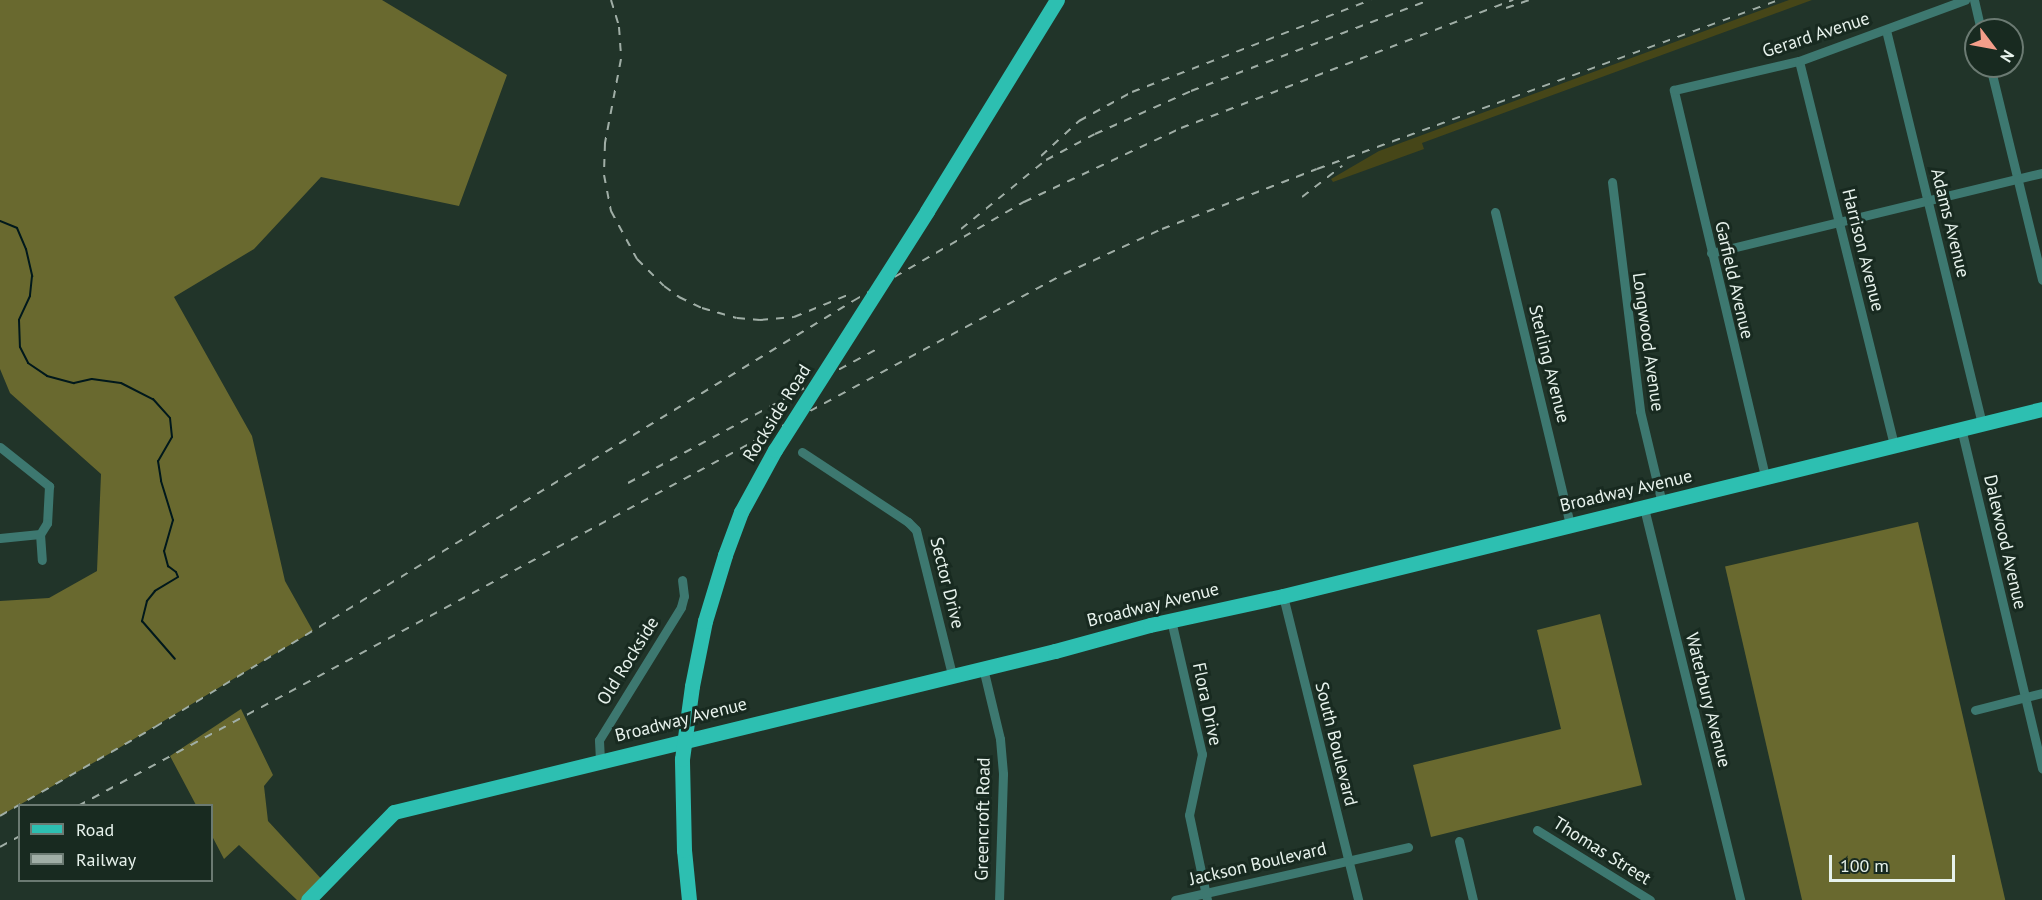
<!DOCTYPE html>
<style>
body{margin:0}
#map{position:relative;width:2042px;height:900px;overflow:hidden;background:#213429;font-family:"PT Sans",sans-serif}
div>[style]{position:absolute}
.green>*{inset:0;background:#464618}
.forest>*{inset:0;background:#69692f;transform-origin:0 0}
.stream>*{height:2px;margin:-1px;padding:0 1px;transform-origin:1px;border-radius:1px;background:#01181c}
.minor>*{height:9px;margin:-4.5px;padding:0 4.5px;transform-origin:4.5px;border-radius:4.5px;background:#3d7870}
.primary>*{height:15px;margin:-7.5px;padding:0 7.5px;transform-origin:7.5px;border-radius:7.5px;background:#2dbfb1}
.rail>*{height:2px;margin-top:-1px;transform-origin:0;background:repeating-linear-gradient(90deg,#a0aea6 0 8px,transparent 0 16px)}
.primary-bridge>*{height:15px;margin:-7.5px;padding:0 7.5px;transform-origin:7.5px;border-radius:7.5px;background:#2dbfb1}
span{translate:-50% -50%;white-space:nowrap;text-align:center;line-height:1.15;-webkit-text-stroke:6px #182a20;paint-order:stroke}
.street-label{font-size:18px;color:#e7f2ec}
.legend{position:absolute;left:18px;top:804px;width:195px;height:78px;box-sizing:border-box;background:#182a20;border:2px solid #6b7a72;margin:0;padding:8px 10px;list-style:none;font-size:18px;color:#e7f2ec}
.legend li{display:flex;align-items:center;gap:12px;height:30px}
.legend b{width:30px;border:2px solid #6b7a72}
.north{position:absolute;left:1964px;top:18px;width:60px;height:60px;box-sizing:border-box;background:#182a20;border:2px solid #6b7a72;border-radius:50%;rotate:122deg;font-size:16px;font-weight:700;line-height:24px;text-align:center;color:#e7f2ec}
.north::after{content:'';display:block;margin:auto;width:21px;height:27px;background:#f49e8a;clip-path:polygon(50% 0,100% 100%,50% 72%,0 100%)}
.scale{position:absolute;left:1829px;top:855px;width:126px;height:27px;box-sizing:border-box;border:3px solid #e7f2ec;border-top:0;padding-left:8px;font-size:18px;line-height:21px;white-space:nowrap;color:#e7f2ec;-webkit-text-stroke:4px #182a20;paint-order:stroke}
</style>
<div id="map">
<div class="green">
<i style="clip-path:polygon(1789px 0,1812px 0,1422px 143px,1424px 149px,1333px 182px,1331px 179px,1379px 151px)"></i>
</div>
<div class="forest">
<i style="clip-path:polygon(0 0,382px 0,507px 75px,459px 206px,321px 177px,254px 249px,174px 297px,252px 436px,285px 581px,313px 631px,114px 751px,0 816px,0 601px,49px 598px,97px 571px,101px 474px,10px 393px,0 369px)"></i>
<i style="left:1918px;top:522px;width:388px;height:198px;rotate:77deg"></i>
<i style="clip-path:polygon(1600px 614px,1642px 785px,1431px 837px,1413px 765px,1561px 729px,1537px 630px)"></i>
<i style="clip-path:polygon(241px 709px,273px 775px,264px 786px,268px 821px,325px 883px,308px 900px,297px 900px,239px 845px,224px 859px,212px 836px,212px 806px,196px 805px,170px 756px)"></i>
</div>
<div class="stream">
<i style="left:0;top:221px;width:18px;rotate:22deg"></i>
<i style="left:17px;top:228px;width:23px;rotate:67deg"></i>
<i style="left:26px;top:249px;width:28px;rotate:77deg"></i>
<i style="left:32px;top:276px;width:20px;rotate:96deg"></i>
<i style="left:30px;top:296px;width:26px;rotate:115deg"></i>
<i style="left:19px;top:320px;width:27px;rotate:88deg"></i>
<i style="left:20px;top:347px;width:18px;rotate:63deg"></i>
<i style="left:28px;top:363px;width:23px;rotate:34deg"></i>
<i style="left:47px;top:376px;width:28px;rotate:15deg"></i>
<i style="left:74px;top:383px;width:18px;rotate:-13deg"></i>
<i style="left:92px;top:379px;width:29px;rotate:8deg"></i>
<i style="left:121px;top:383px;width:36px;rotate:27deg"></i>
<i style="left:153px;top:399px;width:25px;rotate:48deg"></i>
<i style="left:170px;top:418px;width:19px;rotate:84deg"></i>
<i style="left:172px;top:437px;width:28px;rotate:120deg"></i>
<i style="left:158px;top:461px;width:20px;rotate:81deg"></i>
<i style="left:161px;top:481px;width:41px;rotate:72.9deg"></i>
<i style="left:173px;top:520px;width:32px;rotate:106deg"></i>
<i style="left:164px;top:551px;width:16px;rotate:75deg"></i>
<i style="left:168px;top:566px;width:10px;rotate:37deg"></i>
<i style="left:176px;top:572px;width:5px;rotate:68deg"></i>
<i style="left:178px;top:577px;width:27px;rotate:149deg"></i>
<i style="left:155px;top:591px;width:13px;rotate:129deg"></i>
<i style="left:147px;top:601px;width:21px;rotate:104deg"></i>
<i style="left:142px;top:621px;width:50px;rotate:49deg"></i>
</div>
<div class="minor">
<i style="left:1974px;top:0;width:31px;rotate:77deg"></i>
<i style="left:1886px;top:30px;width:405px;rotate:76.3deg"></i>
<i style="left:1799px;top:61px;width:397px;rotate:76.1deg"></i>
<i style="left:1990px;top:66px;width:220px;rotate:76.3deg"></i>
<i style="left:1612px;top:182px;width:231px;rotate:83deg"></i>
<i style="left:1640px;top:411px;width:95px;rotate:76.6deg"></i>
<i style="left:1495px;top:212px;width:321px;rotate:76.5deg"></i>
<i style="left:1711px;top:253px;width:341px;rotate:-13.6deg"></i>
<i style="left:1961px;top:428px;width:350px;rotate:76.6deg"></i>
<i style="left:0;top:447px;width:63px;rotate:38.5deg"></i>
<i style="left:49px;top:486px;width:37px;rotate:93deg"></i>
<i style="left:47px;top:523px;width:13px;rotate:122deg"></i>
<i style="left:40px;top:534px;width:26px;rotate:86deg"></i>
<i style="left:802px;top:452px;width:127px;rotate:33.4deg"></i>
<i style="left:908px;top:522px;width:11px;rotate:45deg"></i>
<i style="left:916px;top:530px;width:148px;rotate:76deg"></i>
<i style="left:1765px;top:476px;width:397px;rotate:-103.3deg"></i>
<i style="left:1674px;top:90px;width:128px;rotate:-13.1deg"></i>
<i style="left:1799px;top:61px;width:177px;rotate:-20.2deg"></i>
<i style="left:1644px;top:508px;width:404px;rotate:76.2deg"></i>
<i style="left:0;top:538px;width:40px;rotate:-5.7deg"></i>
<i style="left:1283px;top:596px;width:313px;rotate:76.1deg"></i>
<i style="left:1171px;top:620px;width:138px;rotate:77deg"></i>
<i style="left:1202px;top:754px;width:62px;rotate:102deg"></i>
<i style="left:1189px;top:815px;width:87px;rotate:78deg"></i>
<i style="left:983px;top:668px;width:73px;rotate:76.5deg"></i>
<i style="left:1000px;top:739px;width:35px;rotate:85deg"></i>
<i style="left:1003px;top:774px;width:126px;rotate:91.8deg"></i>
<i style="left:1975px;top:710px;width:69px;rotate:-14.2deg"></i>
<i style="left:600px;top:760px;width:20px;rotate:-93deg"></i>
<i style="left:599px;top:740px;width:156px;rotate:-58.3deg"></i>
<i style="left:681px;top:607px;width:11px;rotate:-75deg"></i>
<i style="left:684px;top:596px;width:16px;rotate:-97deg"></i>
<i style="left:1537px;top:830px;width:133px;rotate:31.8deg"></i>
<i style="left:1459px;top:841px;width:61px;rotate:76.7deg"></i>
<i style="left:1175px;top:900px;width:239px;rotate:-12.8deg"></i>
</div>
<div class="primary">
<i style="left:927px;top:211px;width:248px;rotate:-58.4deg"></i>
<i style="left:308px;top:900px;width:123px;rotate:-45.7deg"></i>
<i style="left:394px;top:812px;width:680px;rotate:-13.69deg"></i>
<i style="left:1055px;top:651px;width:98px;rotate:-15.3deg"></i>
<i style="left:1150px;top:625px;width:136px;rotate:-12.3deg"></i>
<i style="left:1283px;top:596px;width:782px;rotate:-13.84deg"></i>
<i style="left:689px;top:900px;width:50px;rotate:-95.7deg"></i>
<i style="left:684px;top:850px;width:91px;rotate:-91.3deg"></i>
<i style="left:682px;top:759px;width:74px;rotate:-82.2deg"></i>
<i style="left:692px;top:686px;width:66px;rotate:-78.7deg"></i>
<i style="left:705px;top:621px;width:69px;rotate:-73.1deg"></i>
<i style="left:725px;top:555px;width:46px;rotate:-69.6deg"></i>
<i style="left:741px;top:512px;width:71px;rotate:-61.3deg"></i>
</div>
<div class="rail">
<i style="left:611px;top:0;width:28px;rotate:73deg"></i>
<i style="left:619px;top:27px;width:32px;rotate:86deg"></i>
<i style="left:621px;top:59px;width:86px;rotate:100.8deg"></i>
<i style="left:605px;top:143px;width:32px;rotate:92deg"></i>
<i style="left:604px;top:175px;width:37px;rotate:79deg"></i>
<i style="left:611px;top:211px;width:55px;rotate:61.6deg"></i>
<i style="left:637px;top:259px;width:38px;rotate:45deg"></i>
<i style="left:664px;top:286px;width:19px;rotate:36deg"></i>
<i style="left:679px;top:297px;width:25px;rotate:26deg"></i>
<i style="left:702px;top:308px;width:36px;rotate:16deg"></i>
<i style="left:737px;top:318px;width:23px;rotate:5deg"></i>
<i style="left:760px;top:320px;width:34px;rotate:-5deg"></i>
<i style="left:794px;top:317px;width:61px;rotate:-22.3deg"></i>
<i style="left:1506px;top:8px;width:24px;rotate:-19deg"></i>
<i style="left:1041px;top:156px;width:52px;rotate:-42.6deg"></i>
<i style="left:1079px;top:121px;width:60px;rotate:-28.7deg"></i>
<i style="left:1132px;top:92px;width:256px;rotate:-21.1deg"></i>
<i style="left:1302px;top:197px;width:51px;rotate:-37.8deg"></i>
<i style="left:961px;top:229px;width:109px;rotate:-39.1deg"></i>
<i style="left:1046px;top:160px;width:55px;rotate:-28deg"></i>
<i style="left:1095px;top:134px;width:105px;rotate:-24.1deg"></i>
<i style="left:1191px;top:91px;width:255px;rotate:-20.9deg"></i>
<i style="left:628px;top:483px;width:281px;rotate:-28.3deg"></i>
<i style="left:78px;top:806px;width:1120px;rotate:-28.35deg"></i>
<i style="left:1064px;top:274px;width:108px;rotate:-24.7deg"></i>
<i style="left:1162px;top:229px;width:166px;rotate:-21.2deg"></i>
<i style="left:1317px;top:169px;width:492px;rotate:-20.1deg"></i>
<i style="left:0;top:816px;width:179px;rotate:-29.9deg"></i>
<i style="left:155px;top:727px;width:818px;rotate:-31.4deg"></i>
<i style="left:853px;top:301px;width:198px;rotate:-30.1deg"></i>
<i style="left:1024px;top:202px;width:174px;rotate:-25.2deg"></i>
<i style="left:1181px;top:128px;width:356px;rotate:-21.1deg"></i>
<i style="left:0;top:847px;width:23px;rotate:-29deg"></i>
</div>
<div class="primary-bridge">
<i style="left:775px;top:450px;width:283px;rotate:-57.5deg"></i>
</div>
<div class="street-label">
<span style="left:1816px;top:35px;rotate:-18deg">Gerard Avenue</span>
<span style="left:1950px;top:223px;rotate:76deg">Adams Avenue</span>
<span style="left:1863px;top:250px;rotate:76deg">Harrison Avenue</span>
<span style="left:1734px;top:280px;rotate:77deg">Garfield Avenue</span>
<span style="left:1648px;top:342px;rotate:82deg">Longwood Avenue</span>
<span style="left:1549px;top:364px;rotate:76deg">Sterling Avenue</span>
<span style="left:777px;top:413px;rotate:-58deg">Rockside Road</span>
<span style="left:1626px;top:491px;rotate:-13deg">Broadway Avenue</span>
<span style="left:2005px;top:542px;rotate:77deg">Dalewood Avenue</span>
<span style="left:947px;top:583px;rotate:76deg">Sector Drive</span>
<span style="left:1153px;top:605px;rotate:-14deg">Broadway Avenue</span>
<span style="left:628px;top:661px;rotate:-58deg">Old Rockside</span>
<span style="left:1708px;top:700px;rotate:76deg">Waterbury Avenue</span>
<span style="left:1207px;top:704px;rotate:78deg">Flora Drive</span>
<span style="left:681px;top:720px;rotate:-14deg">Broadway Avenue</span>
<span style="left:1336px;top:744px;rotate:76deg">South Boulevard</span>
<span style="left:983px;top:819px;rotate:-89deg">Greencroft Road</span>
<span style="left:1602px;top:851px;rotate:32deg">Thomas Street</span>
<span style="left:1258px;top:864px;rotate:-13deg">Jackson Boulevard</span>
</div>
<ul class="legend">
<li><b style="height:8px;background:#2dbfb1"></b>Road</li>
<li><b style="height:8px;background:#a0aea6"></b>Railway</li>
</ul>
<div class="north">N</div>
<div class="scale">100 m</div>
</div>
